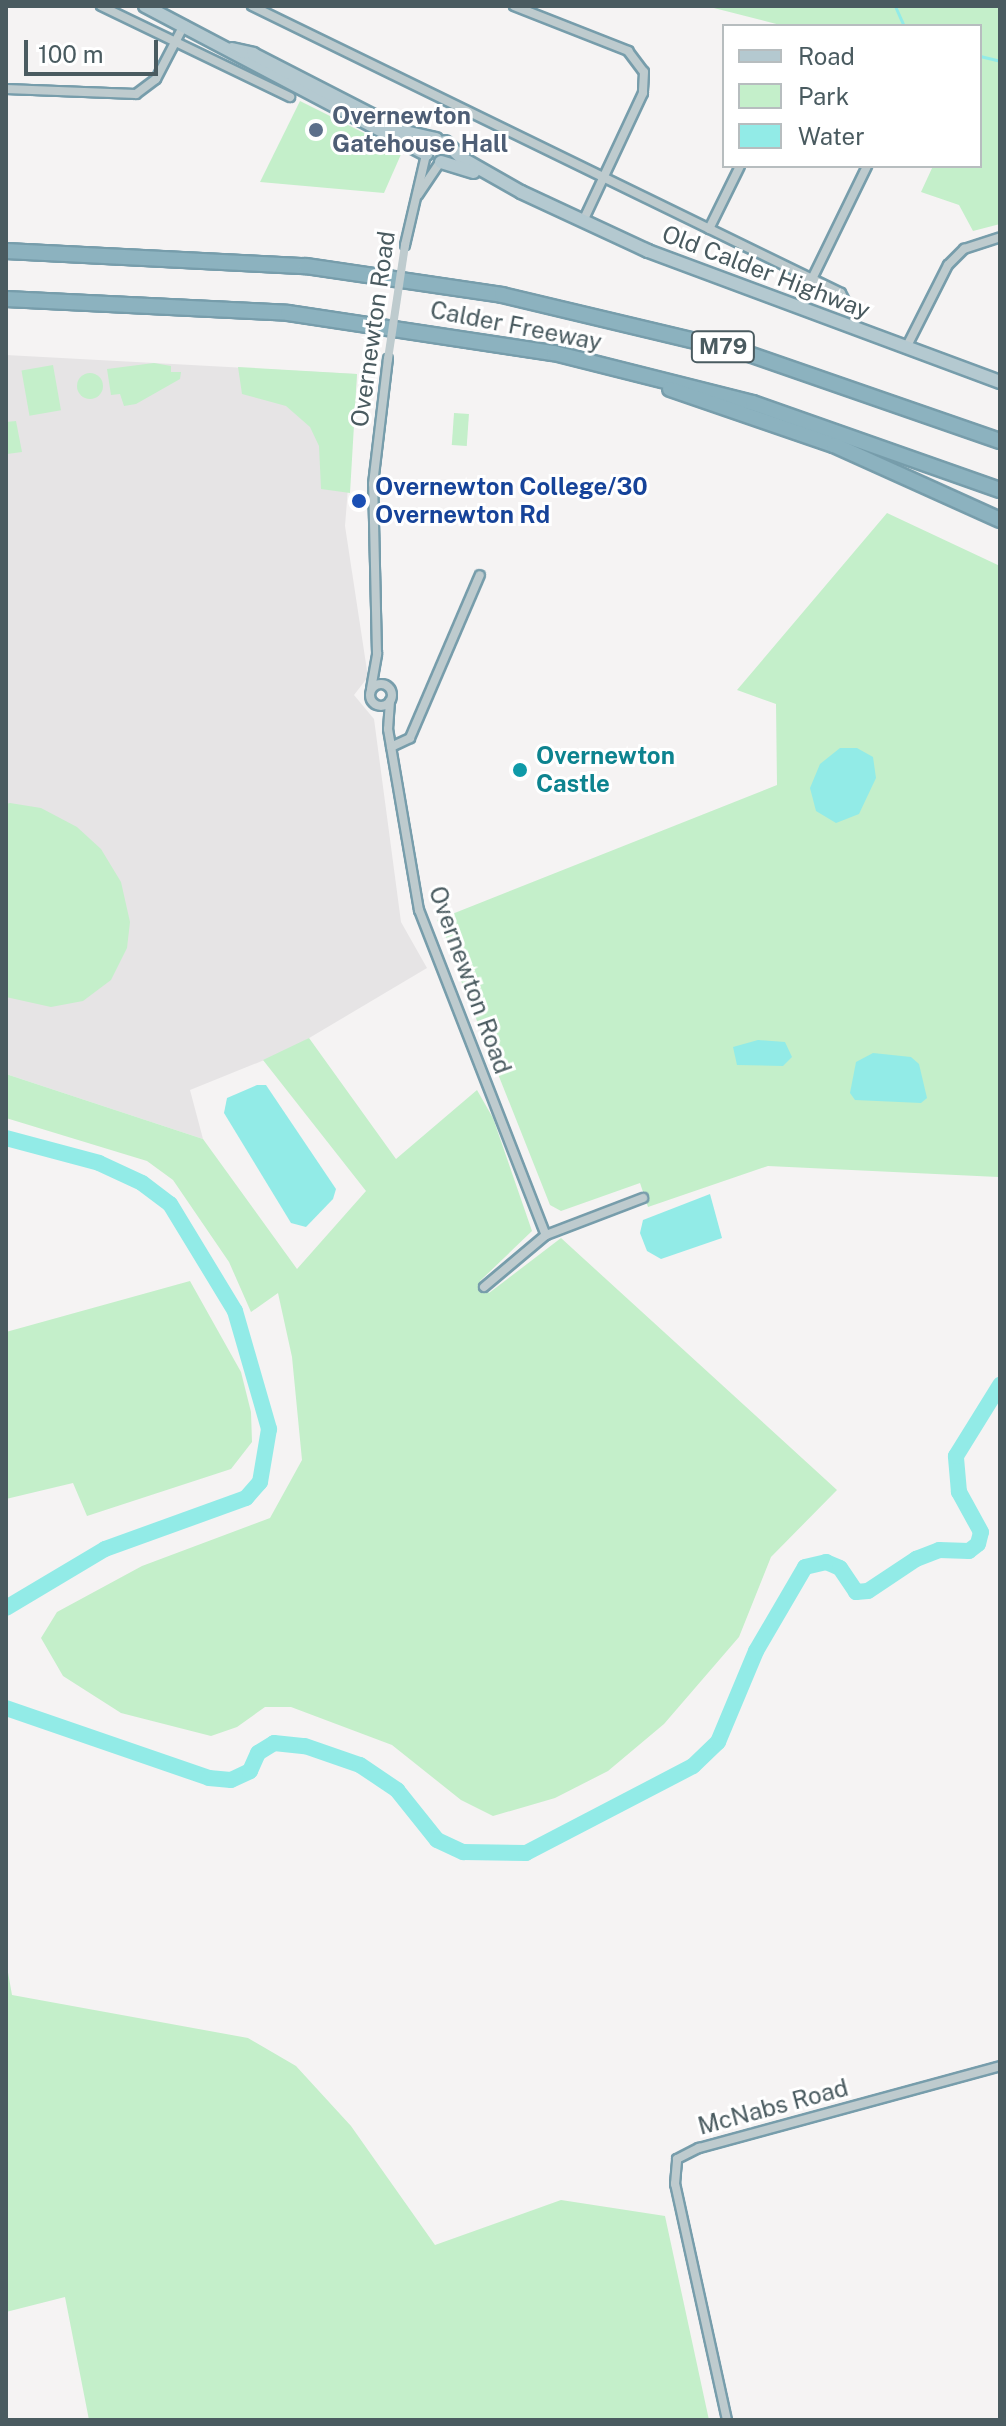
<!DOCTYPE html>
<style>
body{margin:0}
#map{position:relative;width:1006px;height:2426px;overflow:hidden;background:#f5f3f3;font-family:"Public Sans",sans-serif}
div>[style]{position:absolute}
.education>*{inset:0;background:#e6e4e5}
.green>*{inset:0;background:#c4efca;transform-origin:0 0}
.round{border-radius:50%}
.water>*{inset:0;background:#92ebe7}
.stream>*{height:3px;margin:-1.5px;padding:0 1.5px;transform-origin:1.5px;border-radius:1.5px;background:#92ebe7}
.river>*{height:16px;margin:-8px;padding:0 8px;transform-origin:8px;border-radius:8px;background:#92ebe7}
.roads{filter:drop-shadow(2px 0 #779dab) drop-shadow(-2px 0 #779dab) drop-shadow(0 2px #779dab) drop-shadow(0 -2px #779dab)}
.minor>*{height:8px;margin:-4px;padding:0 4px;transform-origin:4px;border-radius:4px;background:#becbce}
.minor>.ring{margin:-4px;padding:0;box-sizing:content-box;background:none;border:8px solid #becbce;border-radius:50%}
.primary>*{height:12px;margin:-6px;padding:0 6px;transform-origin:6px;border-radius:6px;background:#b4c9d0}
.motorway>*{height:14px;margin:-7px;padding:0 7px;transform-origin:7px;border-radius:7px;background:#8cb2bf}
.minor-bridge>*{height:8px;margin:-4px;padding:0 4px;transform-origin:4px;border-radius:4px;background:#becbce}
.dots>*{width:22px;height:22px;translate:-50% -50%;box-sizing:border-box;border:4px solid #fff;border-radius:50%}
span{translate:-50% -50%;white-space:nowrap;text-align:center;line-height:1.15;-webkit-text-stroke:6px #fff;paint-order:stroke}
.shield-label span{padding:2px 6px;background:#fff;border:2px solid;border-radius:6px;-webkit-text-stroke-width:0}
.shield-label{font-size:22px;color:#4a5b60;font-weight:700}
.service-label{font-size:24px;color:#4e5e75;font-weight:700}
.left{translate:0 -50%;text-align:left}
.street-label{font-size:24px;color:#4a5b60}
.transit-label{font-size:24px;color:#164399;font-weight:700}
.culture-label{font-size:24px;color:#0d838f;font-weight:700}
.frame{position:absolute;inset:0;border:8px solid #4a5b60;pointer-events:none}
.legend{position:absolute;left:722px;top:24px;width:260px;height:144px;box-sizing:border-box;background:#fff;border:2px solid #b7bdbf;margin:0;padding:10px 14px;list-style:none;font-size:24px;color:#4a5b60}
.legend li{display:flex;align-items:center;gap:16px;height:40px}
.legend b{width:40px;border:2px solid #b7bdbf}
.scale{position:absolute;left:24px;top:40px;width:134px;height:36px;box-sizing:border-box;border:4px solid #4a5b60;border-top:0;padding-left:10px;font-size:24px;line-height:28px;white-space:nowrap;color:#4a5b60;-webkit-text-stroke:6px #fff;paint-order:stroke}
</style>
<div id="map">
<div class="education">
<i style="clip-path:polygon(6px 355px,357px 374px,345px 526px,368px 677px,354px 695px,374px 719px,401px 922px,427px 968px,289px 1050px,190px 1090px,203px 1139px,6px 1074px)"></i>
</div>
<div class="green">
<i style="clip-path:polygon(706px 6px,1000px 6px,1000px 224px,973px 231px,959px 205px,921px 192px,933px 166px,980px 166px,980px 26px,784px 26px)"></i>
<i style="clip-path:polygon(300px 101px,402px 152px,384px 193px,260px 182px)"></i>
<i style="clip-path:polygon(154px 363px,171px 366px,171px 372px,181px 372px,180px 379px,136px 404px,124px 406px,120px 394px,111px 395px,107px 369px)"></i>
<i style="left:53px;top:365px;width:46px;height:32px;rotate:80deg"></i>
<i style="clip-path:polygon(238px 367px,357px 374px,350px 493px,321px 489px,319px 446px,310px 427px,286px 406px,242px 394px)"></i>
<i class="round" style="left:77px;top:373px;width:26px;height:26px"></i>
<i style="left:454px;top:413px;width:15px;height:32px;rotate:4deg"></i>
<i style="clip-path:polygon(16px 421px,22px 452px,7px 454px,6px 422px)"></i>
<i style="clip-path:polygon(887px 513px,1000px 566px,1000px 1183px,998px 1177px,768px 1166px,648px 1207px,640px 1183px,561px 1211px,550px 1205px,456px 968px,460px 965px,437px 920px,777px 785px,776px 704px,737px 690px)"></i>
<i style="clip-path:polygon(10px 803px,41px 808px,77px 827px,101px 849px,121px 882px,130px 922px,127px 948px,111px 980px,83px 1001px,51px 1007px,6px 997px,6px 804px)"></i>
<i style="clip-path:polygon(309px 1038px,396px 1159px,477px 1090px,493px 1118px,532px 1231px,480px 1281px,489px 1293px,561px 1238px,837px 1490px,771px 1557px,739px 1637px,664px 1724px,608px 1771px,555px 1798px,493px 1816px,461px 1800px,392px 1745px,291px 1707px,265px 1707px,237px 1727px,211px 1736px,121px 1713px,63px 1676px,41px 1638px,57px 1612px,142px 1566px,270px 1518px,302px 1460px,292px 1357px,278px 1293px,251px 1312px,229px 1262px,173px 1180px,147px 1161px,6px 1118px,6px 1074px,203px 1139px,297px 1269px,366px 1191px,263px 1060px)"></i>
<i style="clip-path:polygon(190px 1281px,241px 1372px,251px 1412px,252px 1442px,231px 1469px,87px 1516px,73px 1483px,6px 1499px,6px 1332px)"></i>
<i style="clip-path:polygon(6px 1961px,12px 1995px,248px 2038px,296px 2066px,351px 2126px,435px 2245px,561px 2200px,665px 2216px,709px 2420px,89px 2420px,65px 2297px,6px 2312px)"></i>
</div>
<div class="water">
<i style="clip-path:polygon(840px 748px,857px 748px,873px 757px,876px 778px,859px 814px,836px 823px,816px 811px,810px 788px,820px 764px)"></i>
<i style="clip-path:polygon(758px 1040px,785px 1042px,792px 1057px,783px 1066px,737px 1065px,733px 1047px)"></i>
<i style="clip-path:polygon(873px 1053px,911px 1057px,919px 1064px,927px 1098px,921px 1103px,855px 1100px,850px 1093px,856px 1062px)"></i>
<i style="clip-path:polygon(257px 1085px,266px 1085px,336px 1189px,333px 1199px,306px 1227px,291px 1223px,224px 1113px,227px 1098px)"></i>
<i style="clip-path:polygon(710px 1194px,722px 1238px,661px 1259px,647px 1251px,640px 1233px,643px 1220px)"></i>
</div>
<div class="stream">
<i style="left:895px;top:6px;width:22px;rotate:66deg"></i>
<i style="left:980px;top:56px;width:21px;rotate:14deg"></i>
</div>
<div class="river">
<i style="left:6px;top:1138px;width:96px;rotate:15deg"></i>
<i style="left:99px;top:1163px;width:47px;rotate:24.9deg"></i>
<i style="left:142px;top:1183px;width:35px;rotate:37deg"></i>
<i style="left:170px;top:1204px;width:125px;rotate:58.7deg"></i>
<i style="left:235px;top:1311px;width:123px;rotate:73.9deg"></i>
<i style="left:269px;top:1429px;width:54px;rotate:99.6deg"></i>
<i style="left:260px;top:1482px;width:21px;rotate:131deg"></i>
<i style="left:246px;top:1498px;width:150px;rotate:160.1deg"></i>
<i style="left:105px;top:1549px;width:115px;rotate:149.2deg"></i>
<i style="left:6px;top:1708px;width:215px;rotate:19deg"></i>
<i style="left:209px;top:1778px;width:22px;rotate:5deg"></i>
<i style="left:231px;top:1780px;width:21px;rotate:-25deg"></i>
<i style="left:250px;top:1771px;width:20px;rotate:-66deg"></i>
<i style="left:258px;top:1753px;width:19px;rotate:-32deg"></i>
<i style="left:274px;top:1743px;width:31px;rotate:6deg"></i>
<i style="left:305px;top:1746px;width:58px;rotate:19.1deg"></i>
<i style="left:360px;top:1765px;width:45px;rotate:34deg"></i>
<i style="left:397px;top:1790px;width:64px;rotate:51.3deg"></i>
<i style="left:437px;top:1840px;width:29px;rotate:25deg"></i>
<i style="left:463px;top:1852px;width:63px;rotate:0.9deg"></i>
<i style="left:526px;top:1853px;width:188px;rotate:-27.5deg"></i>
<i style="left:693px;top:1766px;width:35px;rotate:-44deg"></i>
<i style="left:718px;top:1742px;width:99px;rotate:-67.3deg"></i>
<i style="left:756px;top:1651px;width:97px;rotate:-59.7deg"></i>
<i style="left:805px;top:1567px;width:22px;rotate:-13deg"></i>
<i style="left:826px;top:1562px;width:15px;rotate:23deg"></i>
<i style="left:840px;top:1568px;width:29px;rotate:56deg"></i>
<i style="left:856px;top:1592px;width:12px;rotate:-5deg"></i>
<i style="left:868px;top:1591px;width:58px;rotate:-33.7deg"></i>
<i style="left:916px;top:1559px;width:25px;rotate:-21deg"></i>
<i style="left:939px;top:1550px;width:30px;rotate:2deg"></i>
<i style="left:969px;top:1551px;width:11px;rotate:-38deg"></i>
<i style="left:978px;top:1544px;width:12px;rotate:-76deg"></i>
<i style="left:981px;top:1532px;width:46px;rotate:-118.8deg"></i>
<i style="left:959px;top:1492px;width:36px;rotate:-95deg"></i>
<i style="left:956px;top:1456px;width:84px;rotate:-58.2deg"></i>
</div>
<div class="roads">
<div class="minor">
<i style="left:101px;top:6px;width:210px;rotate:25.7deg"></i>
<i style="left:252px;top:6px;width:655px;rotate:25.98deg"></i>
<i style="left:841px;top:293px;width:13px;rotate:63deg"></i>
<i style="left:514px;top:6px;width:123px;rotate:21.5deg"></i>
<i style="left:628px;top:51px;width:26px;rotate:53deg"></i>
<i style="left:644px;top:72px;width:21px;rotate:93deg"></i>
<i style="left:643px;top:93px;width:141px;rotate:115.1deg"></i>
<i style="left:6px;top:89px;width:130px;rotate:2.2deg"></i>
<i style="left:136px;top:94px;width:25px;rotate:-37deg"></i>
<i style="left:156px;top:79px;width:61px;rotate:-62.6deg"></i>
<i style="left:418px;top:195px;width:40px;rotate:-56deg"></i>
<i style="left:709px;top:229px;width:70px;rotate:-63.8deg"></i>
<i style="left:405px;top:245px;width:92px;rotate:-76.9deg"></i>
<i style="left:812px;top:279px;width:126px;rotate:-64deg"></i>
<i style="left:906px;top:348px;width:93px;rotate:-63.2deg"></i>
<i style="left:948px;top:265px;width:23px;rotate:-45deg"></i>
<i style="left:964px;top:249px;width:38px;rotate:-18deg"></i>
<i class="ring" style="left:370px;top:684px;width:14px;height:14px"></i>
<i style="left:371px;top:689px;width:36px;rotate:-80deg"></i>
<i style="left:377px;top:654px;width:170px;rotate:-91.3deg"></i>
<i style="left:373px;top:484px;width:126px;rotate:-83.2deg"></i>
<i style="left:390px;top:701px;width:28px;rotate:94deg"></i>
<i style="left:388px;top:729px;width:184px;rotate:80.3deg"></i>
<i style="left:419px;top:910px;width:349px;rotate:68.7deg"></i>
<i style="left:391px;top:747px;width:21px;rotate:-25deg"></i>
<i style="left:410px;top:738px;width:177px;rotate:-66.8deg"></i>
<i style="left:484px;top:1287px;width:81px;rotate:-40deg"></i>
<i style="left:546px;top:1235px;width:104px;rotate:-20.9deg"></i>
<i style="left:727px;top:2420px;width:242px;rotate:-102.4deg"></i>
<i style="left:675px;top:2184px;width:25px;rotate:-85deg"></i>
<i style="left:677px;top:2159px;width:25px;rotate:-27deg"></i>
<i style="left:699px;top:2148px;width:312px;rotate:-15.2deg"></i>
</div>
<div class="primary">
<i style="left:145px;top:6px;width:318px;rotate:27.8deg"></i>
<i style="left:232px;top:49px;width:22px;rotate:13deg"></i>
<i style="left:253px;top:54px;width:171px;rotate:27.2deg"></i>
<i style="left:405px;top:132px;width:32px;rotate:13deg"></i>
<i style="left:445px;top:142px;width:25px;rotate:43deg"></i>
<i style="left:463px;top:159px;width:67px;rotate:29.6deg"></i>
<i style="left:521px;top:192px;width:140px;rotate:24.9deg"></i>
<i style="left:648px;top:251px;width:376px;rotate:20.4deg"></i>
<i style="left:441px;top:162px;width:34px;rotate:17deg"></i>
</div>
<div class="motorway">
<i style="left:6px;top:251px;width:300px;rotate:2.9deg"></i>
<i style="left:306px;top:266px;width:198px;rotate:8.4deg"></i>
<i style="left:502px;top:295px;width:251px;rotate:13.4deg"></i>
<i style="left:746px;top:353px;width:269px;rotate:19.1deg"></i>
<i style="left:6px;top:299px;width:282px;rotate:2.8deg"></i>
<i style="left:288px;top:313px;width:269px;rotate:8.6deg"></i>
<i style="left:554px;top:353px;width:205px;rotate:14.1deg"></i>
<i style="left:753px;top:403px;width:262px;rotate:19.4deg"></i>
<i style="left:670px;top:389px;width:173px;rotate:18.9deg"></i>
<i style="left:834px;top:445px;width:182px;rotate:24.3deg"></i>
</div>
</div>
<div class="minor-bridge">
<i style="left:388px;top:359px;width:115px;rotate:-81.5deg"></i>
</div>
<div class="dots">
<i style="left:316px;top:130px;background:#5c6f8a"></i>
<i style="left:359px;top:501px;background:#1a4fb4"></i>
<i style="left:520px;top:770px;background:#0f9aa8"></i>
</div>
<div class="shield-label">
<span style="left:723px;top:347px">M79</span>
</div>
<div class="service-label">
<span class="left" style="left:332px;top:130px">Overnewton<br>Gatehouse Hall</span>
</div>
<div class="street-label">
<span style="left:766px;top:272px;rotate:21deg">Old Calder Highway</span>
<span style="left:516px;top:326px;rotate:11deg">Calder Freeway</span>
<span style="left:373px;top:329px;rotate:-82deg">Overnewton Road</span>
<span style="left:470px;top:980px;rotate:70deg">Overnewton Road</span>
<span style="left:773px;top:2107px;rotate:-15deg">McNabs Road</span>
</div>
<div class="transit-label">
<span class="left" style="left:375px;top:501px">Overnewton College/30<br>Overnewton Rd</span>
</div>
<div class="culture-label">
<span class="left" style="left:536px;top:770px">Overnewton<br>Castle</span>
</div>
<div class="frame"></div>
<ul class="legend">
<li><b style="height:10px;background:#b4c9d0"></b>Road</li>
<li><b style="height:22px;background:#c4efca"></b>Park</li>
<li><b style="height:22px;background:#92ebe7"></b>Water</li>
</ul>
<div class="scale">100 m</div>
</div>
